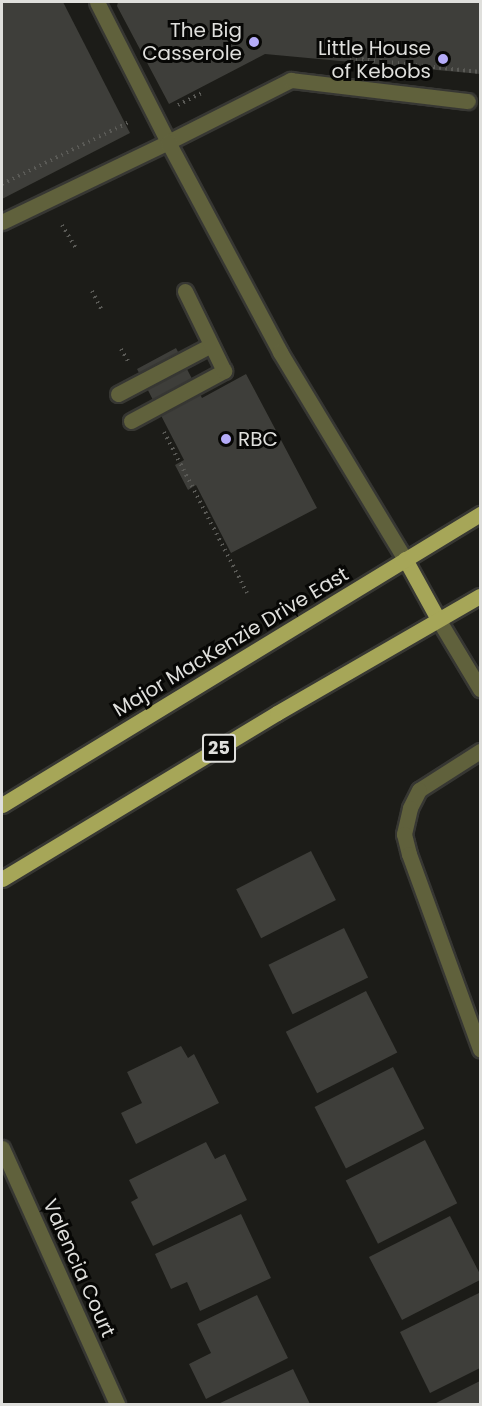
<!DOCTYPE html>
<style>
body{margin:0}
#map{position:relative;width:482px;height:1406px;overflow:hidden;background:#1c1c18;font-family:Poppins,sans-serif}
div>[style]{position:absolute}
.building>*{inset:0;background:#3e3e3a;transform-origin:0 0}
.path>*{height:4px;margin-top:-2px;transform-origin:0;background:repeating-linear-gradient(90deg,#5a5a56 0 1.5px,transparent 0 6px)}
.roads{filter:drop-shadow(2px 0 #373733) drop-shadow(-2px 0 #373733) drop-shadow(0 2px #373733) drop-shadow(0 -2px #373733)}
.minor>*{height:15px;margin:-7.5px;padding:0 7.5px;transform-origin:7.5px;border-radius:7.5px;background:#60613c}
.major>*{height:15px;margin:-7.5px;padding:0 7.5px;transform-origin:7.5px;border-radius:7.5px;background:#a6a658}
.dots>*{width:16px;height:16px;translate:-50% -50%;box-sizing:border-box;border:3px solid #070705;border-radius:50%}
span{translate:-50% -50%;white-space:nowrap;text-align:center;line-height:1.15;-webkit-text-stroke:6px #070705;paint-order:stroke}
.shield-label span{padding:2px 4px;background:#070705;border:2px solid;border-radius:4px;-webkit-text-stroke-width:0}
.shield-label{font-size:18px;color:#dfdfdc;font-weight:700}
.poi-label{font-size:20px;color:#dfdfdc}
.right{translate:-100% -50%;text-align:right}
.left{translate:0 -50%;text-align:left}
.street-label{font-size:20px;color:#dfdfdc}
.frame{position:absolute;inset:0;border:3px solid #dfdfdc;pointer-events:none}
</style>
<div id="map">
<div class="building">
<i style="clip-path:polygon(2px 2px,63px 2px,130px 133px,2px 199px)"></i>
<i style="clip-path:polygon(118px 2px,480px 2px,480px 74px,265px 54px,169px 104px,117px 6px)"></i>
<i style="clip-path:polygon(176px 348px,202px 398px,246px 374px,317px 508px,231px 553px,196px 485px,188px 490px,175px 465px,184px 460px,137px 369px)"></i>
<i style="left:311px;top:851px;width:55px;height:84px;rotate:63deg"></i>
<i style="left:344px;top:928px;width:55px;height:84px;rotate:64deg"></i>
<i style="left:366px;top:991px;width:69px;height:90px;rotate:63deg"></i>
<i style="clip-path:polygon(181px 1046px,188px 1058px,194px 1054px,219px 1103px,136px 1144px,121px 1113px,142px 1103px,127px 1072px)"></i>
<i style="left:393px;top:1067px;width:69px;height:88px;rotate:63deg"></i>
<i style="left:425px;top:1140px;width:71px;height:89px;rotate:63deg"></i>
<i style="clip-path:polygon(206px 1142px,215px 1159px,225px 1154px,247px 1200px,153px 1246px,131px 1202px,138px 1198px,129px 1180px)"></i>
<i style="clip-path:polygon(241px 1214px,271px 1278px,200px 1311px,187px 1282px,171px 1289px,155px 1254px)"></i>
<i style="clip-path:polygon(450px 1216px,480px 1274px,480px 1280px,402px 1320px,369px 1257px)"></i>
<i style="clip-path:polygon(479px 1293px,480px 1368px,430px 1393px,400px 1332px)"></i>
<i style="clip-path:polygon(257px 1295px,288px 1358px,206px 1399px,189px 1364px,211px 1353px,197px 1324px)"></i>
<i style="clip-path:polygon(293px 1369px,310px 1404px,218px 1404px)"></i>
<i style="clip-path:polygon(480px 1381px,480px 1404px,434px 1404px)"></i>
</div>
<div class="path">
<i style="left:350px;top:58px;width:131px;rotate:6.1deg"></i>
<i style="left:178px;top:105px;width:27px;rotate:-27deg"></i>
<i style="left:2px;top:184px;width:141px;rotate:-26deg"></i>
<i style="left:62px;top:225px;width:26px;rotate:59deg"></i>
<i style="left:92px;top:291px;width:20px;rotate:63deg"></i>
<i style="left:121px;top:349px;width:14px;rotate:60deg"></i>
<i style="left:164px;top:432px;width:181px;rotate:62.7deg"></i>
</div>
<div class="roads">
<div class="minor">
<i style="left:97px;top:2px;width:157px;rotate:63.1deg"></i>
<i style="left:168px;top:142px;width:138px;rotate:-26.8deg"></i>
<i style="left:291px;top:80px;width:178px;rotate:6.8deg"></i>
<i style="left:2px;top:222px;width:184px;rotate:-25.7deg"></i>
<i style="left:168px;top:142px;width:238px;rotate:61.9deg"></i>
<i style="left:280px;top:352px;width:242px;rotate:58.9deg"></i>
<i style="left:118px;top:394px;width:105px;rotate:-27.8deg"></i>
<i style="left:131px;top:421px;width:106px;rotate:-28.3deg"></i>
<i style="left:224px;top:371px;width:89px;rotate:-116deg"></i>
<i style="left:438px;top:619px;width:82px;rotate:59deg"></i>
<i style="left:480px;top:751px;width:72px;rotate:147.4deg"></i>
<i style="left:419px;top:790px;width:20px;rotate:117deg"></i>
<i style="left:410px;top:808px;width:27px;rotate:103deg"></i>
<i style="left:404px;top:834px;width:21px;rotate:76deg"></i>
<i style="left:409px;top:854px;width:208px;rotate:70deg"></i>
<i style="left:2px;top:1148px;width:281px;rotate:65.8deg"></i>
</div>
<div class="major">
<i style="left:405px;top:559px;width:68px;rotate:61.2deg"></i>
<i style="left:2px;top:805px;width:560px;rotate:-31.33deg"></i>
<i style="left:2px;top:879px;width:321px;rotate:-31.1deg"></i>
<i style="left:277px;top:713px;width:234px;rotate:-30deg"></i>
</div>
</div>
<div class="dots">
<i style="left:254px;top:42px;background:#b5acf8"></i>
<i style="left:443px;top:59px;background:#b5acf8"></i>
<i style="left:226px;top:439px;background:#b5acf8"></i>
</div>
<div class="shield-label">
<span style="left:219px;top:748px">25</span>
</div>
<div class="poi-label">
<span class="right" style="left:242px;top:42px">The Big<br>Casserole</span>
<span class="right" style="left:431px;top:60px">Little House<br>of Kebobs</span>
<span class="left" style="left:238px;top:439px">RBC</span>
</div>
<div class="street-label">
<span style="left:231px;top:642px;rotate:-31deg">Major MacKenzie Drive East</span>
<span style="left:79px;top:1268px;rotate:66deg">Valencia Court</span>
</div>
<div class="frame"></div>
</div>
